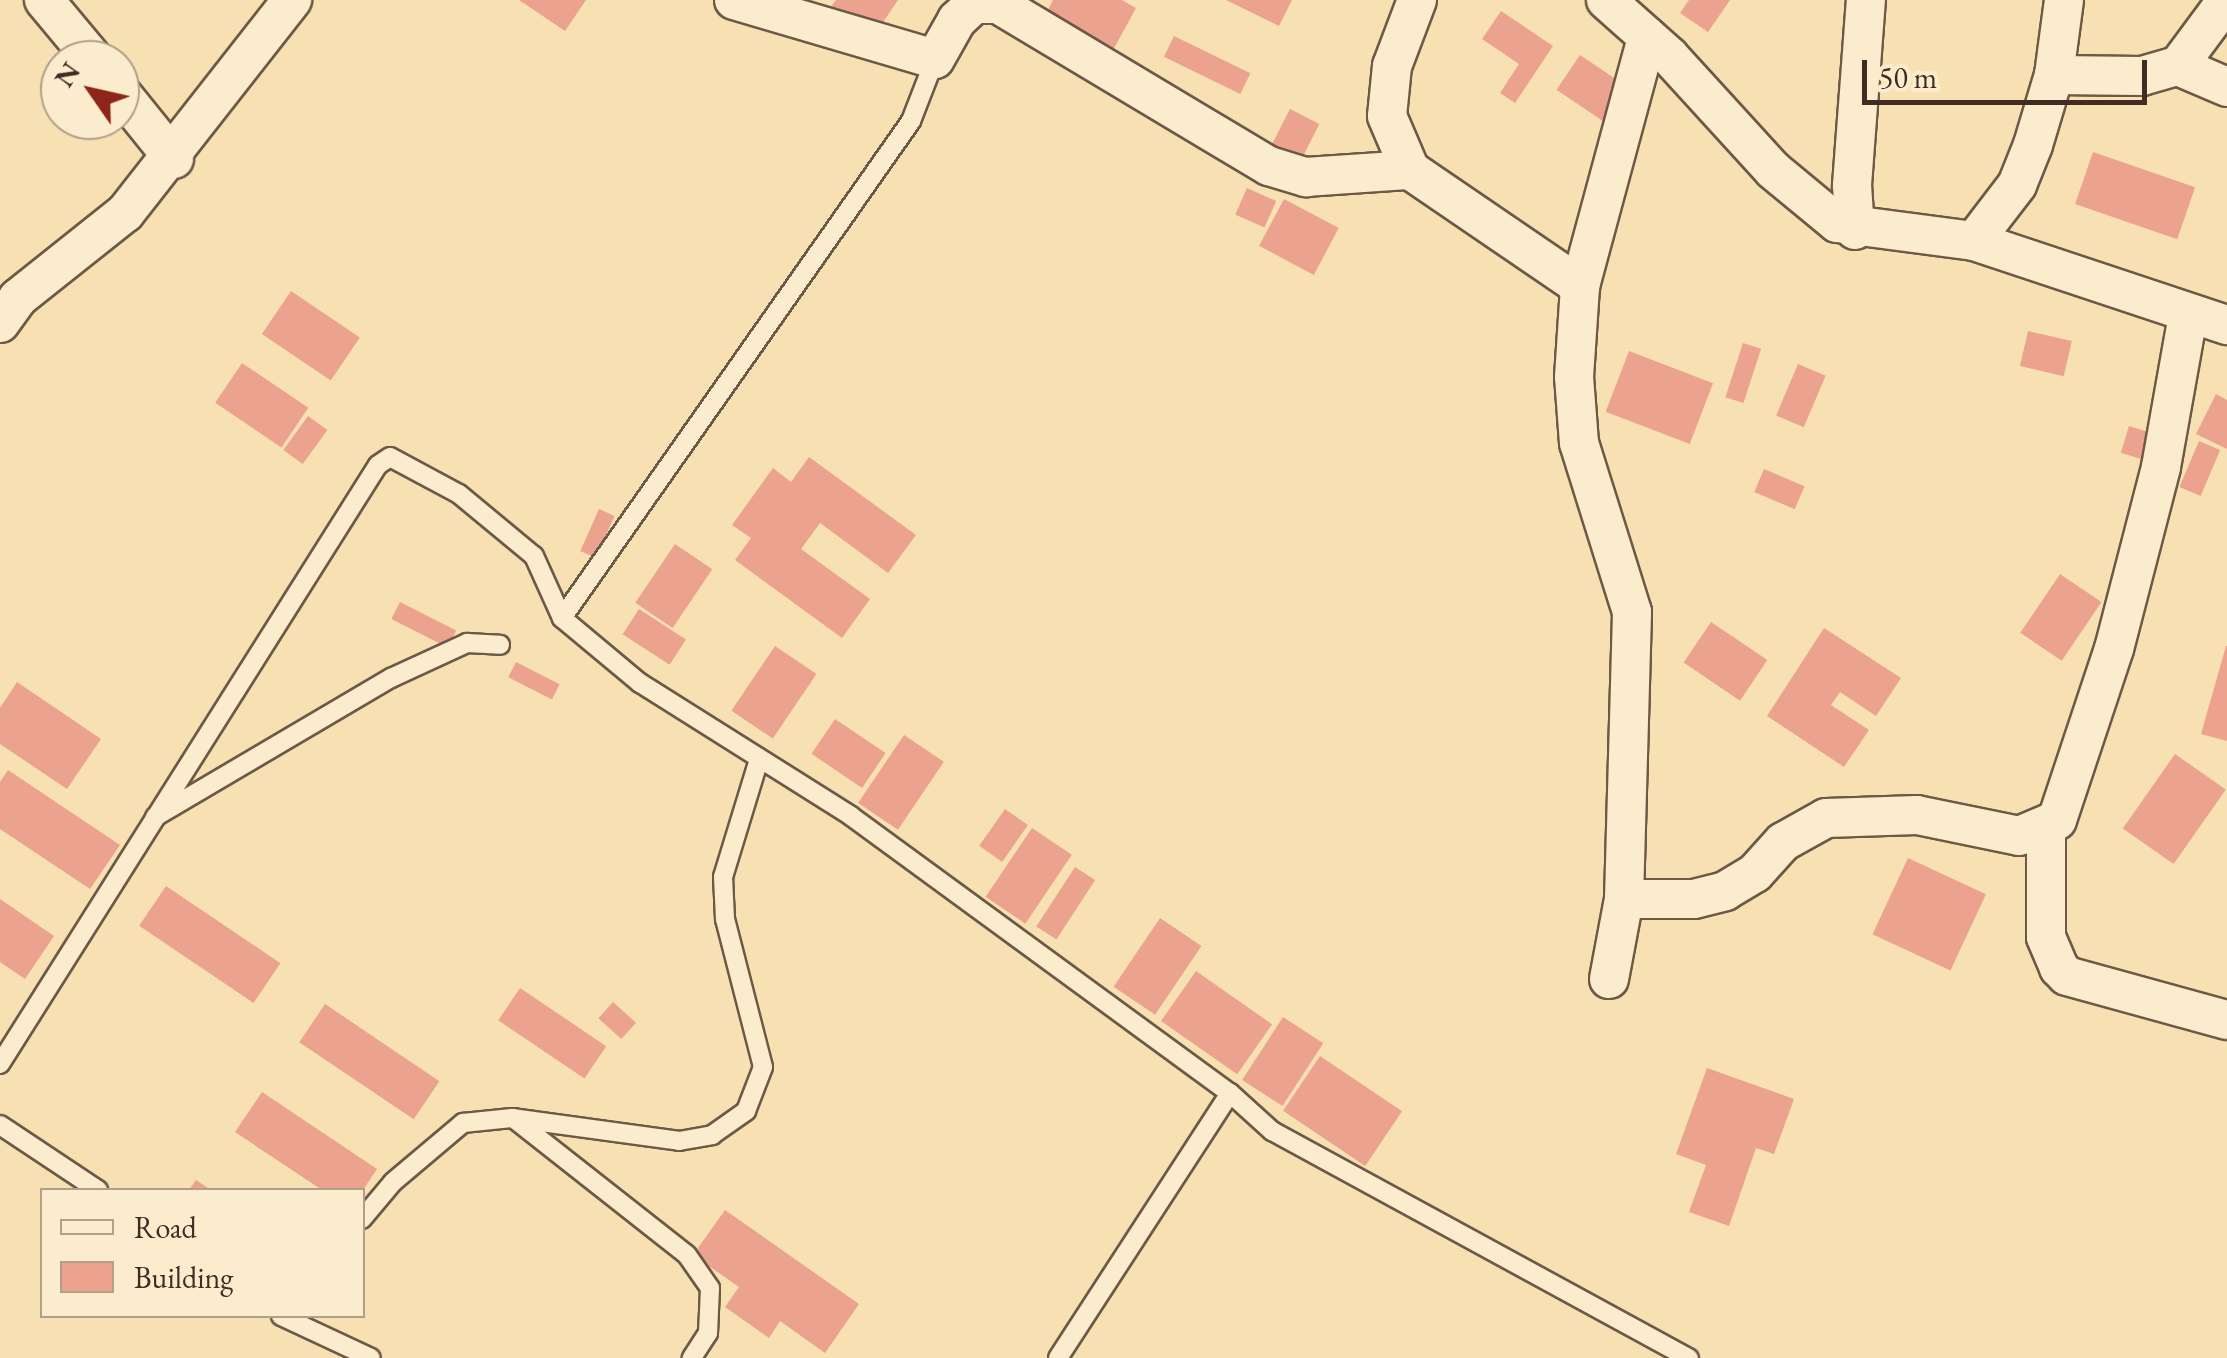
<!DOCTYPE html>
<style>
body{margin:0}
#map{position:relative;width:2227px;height:1358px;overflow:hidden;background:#f7e1b2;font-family:"EB Garamond",serif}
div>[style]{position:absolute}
.building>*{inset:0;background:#eba28e;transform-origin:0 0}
.roads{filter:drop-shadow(2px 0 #6e5846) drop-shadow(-2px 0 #6e5846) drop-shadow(0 2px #6e5846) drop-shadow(0 -2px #6e5846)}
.lane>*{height:18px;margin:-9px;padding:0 9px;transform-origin:9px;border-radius:9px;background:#faeccd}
.street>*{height:38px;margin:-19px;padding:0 19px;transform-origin:19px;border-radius:19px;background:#faeccd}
span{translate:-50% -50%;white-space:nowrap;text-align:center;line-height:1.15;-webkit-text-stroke:8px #faeccd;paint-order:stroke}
.legend{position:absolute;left:40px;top:1188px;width:325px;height:130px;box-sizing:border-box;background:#faeccd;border:2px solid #b09f89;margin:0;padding:12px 18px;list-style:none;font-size:30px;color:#412b22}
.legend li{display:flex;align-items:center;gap:20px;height:50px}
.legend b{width:50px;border:2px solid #b09f89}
.north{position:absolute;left:40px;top:40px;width:100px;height:100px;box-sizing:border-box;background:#faeccd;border:2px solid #b09f89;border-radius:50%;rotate:304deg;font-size:28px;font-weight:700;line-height:40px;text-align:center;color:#412b22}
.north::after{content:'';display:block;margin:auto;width:35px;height:45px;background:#8f2418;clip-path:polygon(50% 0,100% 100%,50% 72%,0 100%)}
.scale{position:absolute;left:1862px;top:60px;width:285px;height:45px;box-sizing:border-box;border:5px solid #412b22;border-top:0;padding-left:12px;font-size:30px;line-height:35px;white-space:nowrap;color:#412b22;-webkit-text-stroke:8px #faeccd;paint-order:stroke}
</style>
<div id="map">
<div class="building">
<i style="clip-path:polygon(519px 0,586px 0,565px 31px)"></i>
<i style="clip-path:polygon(836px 0,898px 0,873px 37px,830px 8px)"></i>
<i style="clip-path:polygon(1053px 0,1122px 0,1136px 8px,1113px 50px,1046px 14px)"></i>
<i style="clip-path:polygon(1226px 0,1292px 0,1279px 26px)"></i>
<i style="clip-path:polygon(1689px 0,1730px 0,1708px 32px,1680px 13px)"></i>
<i style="clip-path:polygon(1501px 11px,1553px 46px,1515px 103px,1500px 93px,1519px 64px,1482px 39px)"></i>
<i style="left:1174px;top:36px;width:85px;height:23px;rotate:26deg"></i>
<i style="left:1580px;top:55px;width:59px;height:42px;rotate:34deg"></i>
<i style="left:1290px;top:109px;width:33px;height:46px;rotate:27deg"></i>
<i style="left:2093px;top:152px;width:108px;height:55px;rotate:19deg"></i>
<i style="left:1247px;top:188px;width:32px;height:29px;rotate:24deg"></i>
<i style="left:1284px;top:199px;width:62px;height:53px;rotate:28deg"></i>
<i style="left:291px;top:291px;width:83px;height:52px;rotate:34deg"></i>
<i style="left:2028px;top:331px;width:45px;height:36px;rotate:13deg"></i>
<i style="left:1743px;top:343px;width:19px;height:57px;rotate:18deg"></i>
<i style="left:1629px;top:351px;width:90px;height:65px;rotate:21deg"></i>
<i style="left:242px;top:363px;width:80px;height:48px;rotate:34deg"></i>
<i style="left:1798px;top:364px;width:30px;height:56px;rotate:23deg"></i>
<i style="clip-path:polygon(2216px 394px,2227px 400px,2227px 449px,2196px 434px)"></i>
<i style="left:308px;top:416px;width:24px;height:42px;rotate:36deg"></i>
<i style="left:2129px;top:426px;width:21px;height:28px;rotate:17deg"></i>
<i style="left:2199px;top:441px;width:23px;height:50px;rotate:23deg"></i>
<i style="clip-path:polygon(809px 457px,916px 535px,888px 573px,820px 523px,801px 549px,870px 599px,842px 638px,735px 560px,751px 538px,732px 525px,773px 468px,791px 482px)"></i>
<i style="left:1764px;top:469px;width:44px;height:25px;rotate:23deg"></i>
<i style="left:599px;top:509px;width:17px;height:46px;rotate:24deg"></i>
<i style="left:675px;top:544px;width:45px;height:71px;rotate:34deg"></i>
<i style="left:2060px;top:574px;width:50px;height:71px;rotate:34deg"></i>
<i style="left:400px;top:602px;width:63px;height:19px;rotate:27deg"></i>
<i style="left:639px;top:609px;width:56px;height:30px;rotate:33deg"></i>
<i style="left:1711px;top:622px;width:68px;height:49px;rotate:34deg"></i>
<i style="clip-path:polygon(1824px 628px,1901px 678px,1876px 716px,1840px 692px,1831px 705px,1869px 730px,1844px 767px,1767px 716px)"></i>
<i style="left:775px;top:646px;width:50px;height:78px;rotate:34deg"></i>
<i style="clip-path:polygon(2226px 646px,2227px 646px,2227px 741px,2201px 734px)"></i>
<i style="left:516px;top:662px;width:49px;height:17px;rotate:27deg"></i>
<i style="clip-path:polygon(17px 682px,101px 739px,67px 789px,0 744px,0 708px)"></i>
<i style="left:835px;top:719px;width:61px;height:42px;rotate:34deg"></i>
<i style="left:904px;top:735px;width:48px;height:82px;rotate:34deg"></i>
<i style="left:2175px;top:754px;width:62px;height:91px;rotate:35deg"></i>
<i style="clip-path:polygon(8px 770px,120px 845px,90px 889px,0 829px,0 782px)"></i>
<i style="left:1005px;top:809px;width:28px;height:45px;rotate:35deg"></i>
<i style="left:1032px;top:828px;width:48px;height:83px;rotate:34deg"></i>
<i style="left:1908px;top:858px;width:86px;height:84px;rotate:25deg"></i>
<i style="left:1075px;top:867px;width:24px;height:71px;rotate:33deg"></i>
<i style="left:166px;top:886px;width:138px;height:48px;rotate:34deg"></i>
<i style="clip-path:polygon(0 899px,54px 936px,25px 979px,0 962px)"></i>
<i style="left:1160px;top:918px;width:50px;height:83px;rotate:34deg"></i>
<i style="left:1196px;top:971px;width:93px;height:61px;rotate:35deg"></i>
<i style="left:520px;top:988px;width:104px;height:39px;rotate:34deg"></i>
<i style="left:613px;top:1002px;width:31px;height:22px;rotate:42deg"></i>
<i style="left:325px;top:1004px;width:138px;height:46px;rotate:34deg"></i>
<i style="left:1283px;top:1017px;width:48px;height:75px;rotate:33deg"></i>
<i style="left:1320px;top:1056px;width:99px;height:66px;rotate:34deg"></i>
<i style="clip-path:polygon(1707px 1068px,1794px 1099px,1774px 1154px,1756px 1148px,1729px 1226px,1689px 1212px,1706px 1165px,1676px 1154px)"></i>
<i style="clip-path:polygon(262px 1092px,377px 1169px,363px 1190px,322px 1190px,235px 1132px)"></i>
<i style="clip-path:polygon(196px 1180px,211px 1190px,189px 1190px)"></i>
<i style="clip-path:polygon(725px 1210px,859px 1304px,825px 1353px,780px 1321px,769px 1338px,725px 1307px,739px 1287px,693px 1255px)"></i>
</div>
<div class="roads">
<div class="lane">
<i style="left:562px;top:618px;width:607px;rotate:-54.92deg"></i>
<i style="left:911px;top:121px;width:66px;rotate:-68.8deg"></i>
<i style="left:155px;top:817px;width:274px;rotate:-30.5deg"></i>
<i style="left:391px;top:678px;width:84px;rotate:-24.7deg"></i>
<i style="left:467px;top:643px;width:33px;rotate:3deg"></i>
<i style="left:0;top:1064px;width:708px;rotate:-57.75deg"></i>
<i style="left:378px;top:465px;width:14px;rotate:-34deg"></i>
<i style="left:390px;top:457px;width:78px;rotate:28.2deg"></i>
<i style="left:459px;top:494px;width:97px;rotate:39.6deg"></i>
<i style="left:534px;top:556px;width:68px;rotate:65.7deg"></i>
<i style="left:562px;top:618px;width:102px;rotate:39.8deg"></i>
<i style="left:640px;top:683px;width:249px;rotate:32.2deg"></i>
<i style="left:851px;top:816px;width:469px;rotate:36.2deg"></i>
<i style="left:1230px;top:1093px;width:57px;rotate:42.1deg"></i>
<i style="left:1272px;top:1131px;width:475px;rotate:28.6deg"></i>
<i style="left:513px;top:1118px;width:221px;rotate:38.2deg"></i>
<i style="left:687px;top:1255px;width:40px;rotate:55.1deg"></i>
<i style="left:710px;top:1288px;width:45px;rotate:92.5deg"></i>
<i style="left:708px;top:1333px;width:30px;rotate:123deg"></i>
<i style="left:0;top:1125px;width:118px;rotate:33.6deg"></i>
<i style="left:362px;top:1219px;width:48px;rotate:-50deg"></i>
<i style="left:393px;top:1182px;width:92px;rotate:-40.1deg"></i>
<i style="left:463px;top:1123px;width:49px;rotate:-5.8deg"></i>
<i style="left:512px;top:1118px;width:169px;rotate:7.8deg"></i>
<i style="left:679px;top:1141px;width:34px;rotate:-10deg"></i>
<i style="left:712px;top:1135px;width:42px;rotate:-35.2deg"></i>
<i style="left:746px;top:1111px;width:47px;rotate:-68.9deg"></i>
<i style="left:763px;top:1067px;width:153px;rotate:-104.4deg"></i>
<i style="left:725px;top:919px;width:42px;rotate:-92.7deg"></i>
<i style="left:723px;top:877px;width:123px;rotate:-73deg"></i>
<i style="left:281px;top:1316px;width:99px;rotate:25deg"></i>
<i style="left:1058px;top:1358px;width:316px;rotate:-57deg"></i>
</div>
<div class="street">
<i style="left:44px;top:0;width:78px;rotate:50.2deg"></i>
<i style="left:734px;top:0;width:209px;rotate:16.4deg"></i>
<i style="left:935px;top:59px;width:45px;rotate:-60.6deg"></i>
<i style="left:957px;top:20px;width:23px;rotate:-43deg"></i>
<i style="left:974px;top:4px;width:24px"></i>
<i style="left:998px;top:4px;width:316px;rotate:30.9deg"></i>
<i style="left:1269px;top:166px;width:39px;rotate:17deg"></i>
<i style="left:1306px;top:177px;width:104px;rotate:-3.9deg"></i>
<i style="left:1417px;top:0;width:71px;rotate:110.7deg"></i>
<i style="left:1392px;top:66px;width:50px;rotate:95.7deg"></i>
<i style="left:1387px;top:116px;width:59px;rotate:66.9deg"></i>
<i style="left:1410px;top:170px;width:206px;rotate:34.3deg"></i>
<i style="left:1606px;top:0;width:84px;rotate:41.6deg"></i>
<i style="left:1669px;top:56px;width:154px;rotate:47.6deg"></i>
<i style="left:1773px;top:170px;width:83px;rotate:39.6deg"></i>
<i style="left:1837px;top:223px;width:138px;rotate:7.5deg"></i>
<i style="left:1974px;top:241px;width:267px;rotate:18.4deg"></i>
<i style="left:2178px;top:66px;width:53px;rotate:23.2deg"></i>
<i style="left:2054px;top:75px;width:88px;rotate:0.7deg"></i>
<i style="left:2142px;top:76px;width:37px;rotate:-16deg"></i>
<i style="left:2178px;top:66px;width:82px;rotate:-53.4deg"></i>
<i style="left:120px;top:92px;width:86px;rotate:51.1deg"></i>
<i style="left:1855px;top:230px;width:45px;rotate:-93.8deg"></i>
<i style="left:1852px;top:185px;width:186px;rotate:-85.7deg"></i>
<i style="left:1974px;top:241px;width:71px;rotate:-52.5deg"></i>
<i style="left:2017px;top:185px;width:43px;rotate:-68.2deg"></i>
<i style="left:2033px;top:145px;width:73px;rotate:-73.3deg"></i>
<i style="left:2054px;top:75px;width:76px;rotate:-82.4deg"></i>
<i style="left:0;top:323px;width:31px;rotate:-54deg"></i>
<i style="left:18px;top:298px;width:137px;rotate:-38.5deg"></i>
<i style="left:125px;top:213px;width:271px;rotate:-51.9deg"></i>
<i style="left:2046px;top:826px;width:111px;rotate:90deg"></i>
<i style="left:2046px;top:937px;width:34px;rotate:67deg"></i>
<i style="left:2059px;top:968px;width:11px;rotate:45deg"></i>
<i style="left:2067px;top:976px;width:166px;rotate:15.4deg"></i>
<i style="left:1624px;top:899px;width:70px"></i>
<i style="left:1694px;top:899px;width:32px;rotate:-14deg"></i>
<i style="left:1725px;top:891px;width:35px;rotate:-31deg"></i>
<i style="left:1755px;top:873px;width:42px;rotate:-47.9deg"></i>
<i style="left:1783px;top:842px;width:49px;rotate:-29.2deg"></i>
<i style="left:1826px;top:818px;width:91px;rotate:-1.9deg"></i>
<i style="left:1917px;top:815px;width:104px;rotate:11.6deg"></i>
<i style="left:2019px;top:836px;width:41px;rotate:-22.8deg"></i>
<i style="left:2057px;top:820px;width:180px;rotate:-71.6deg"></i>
<i style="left:2114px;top:649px;width:188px;rotate:-75.5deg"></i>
<i style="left:2161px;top:467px;width:154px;rotate:-79.9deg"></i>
<i style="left:1609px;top:979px;width:81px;rotate:-79.4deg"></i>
<i style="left:1624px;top:899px;width:287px;rotate:-88.4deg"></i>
<i style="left:1632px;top:612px;width:177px;rotate:-107.4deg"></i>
<i style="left:1579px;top:443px;width:66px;rotate:-94.3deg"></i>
<i style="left:1574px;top:377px;width:91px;rotate:-86.2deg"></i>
<i style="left:1580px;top:286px;width:258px;rotate:-74.9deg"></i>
</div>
</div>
<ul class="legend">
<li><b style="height:12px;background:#faeccd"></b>Road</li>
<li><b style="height:28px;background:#eba28e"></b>Building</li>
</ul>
<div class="north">N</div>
<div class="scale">50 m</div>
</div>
